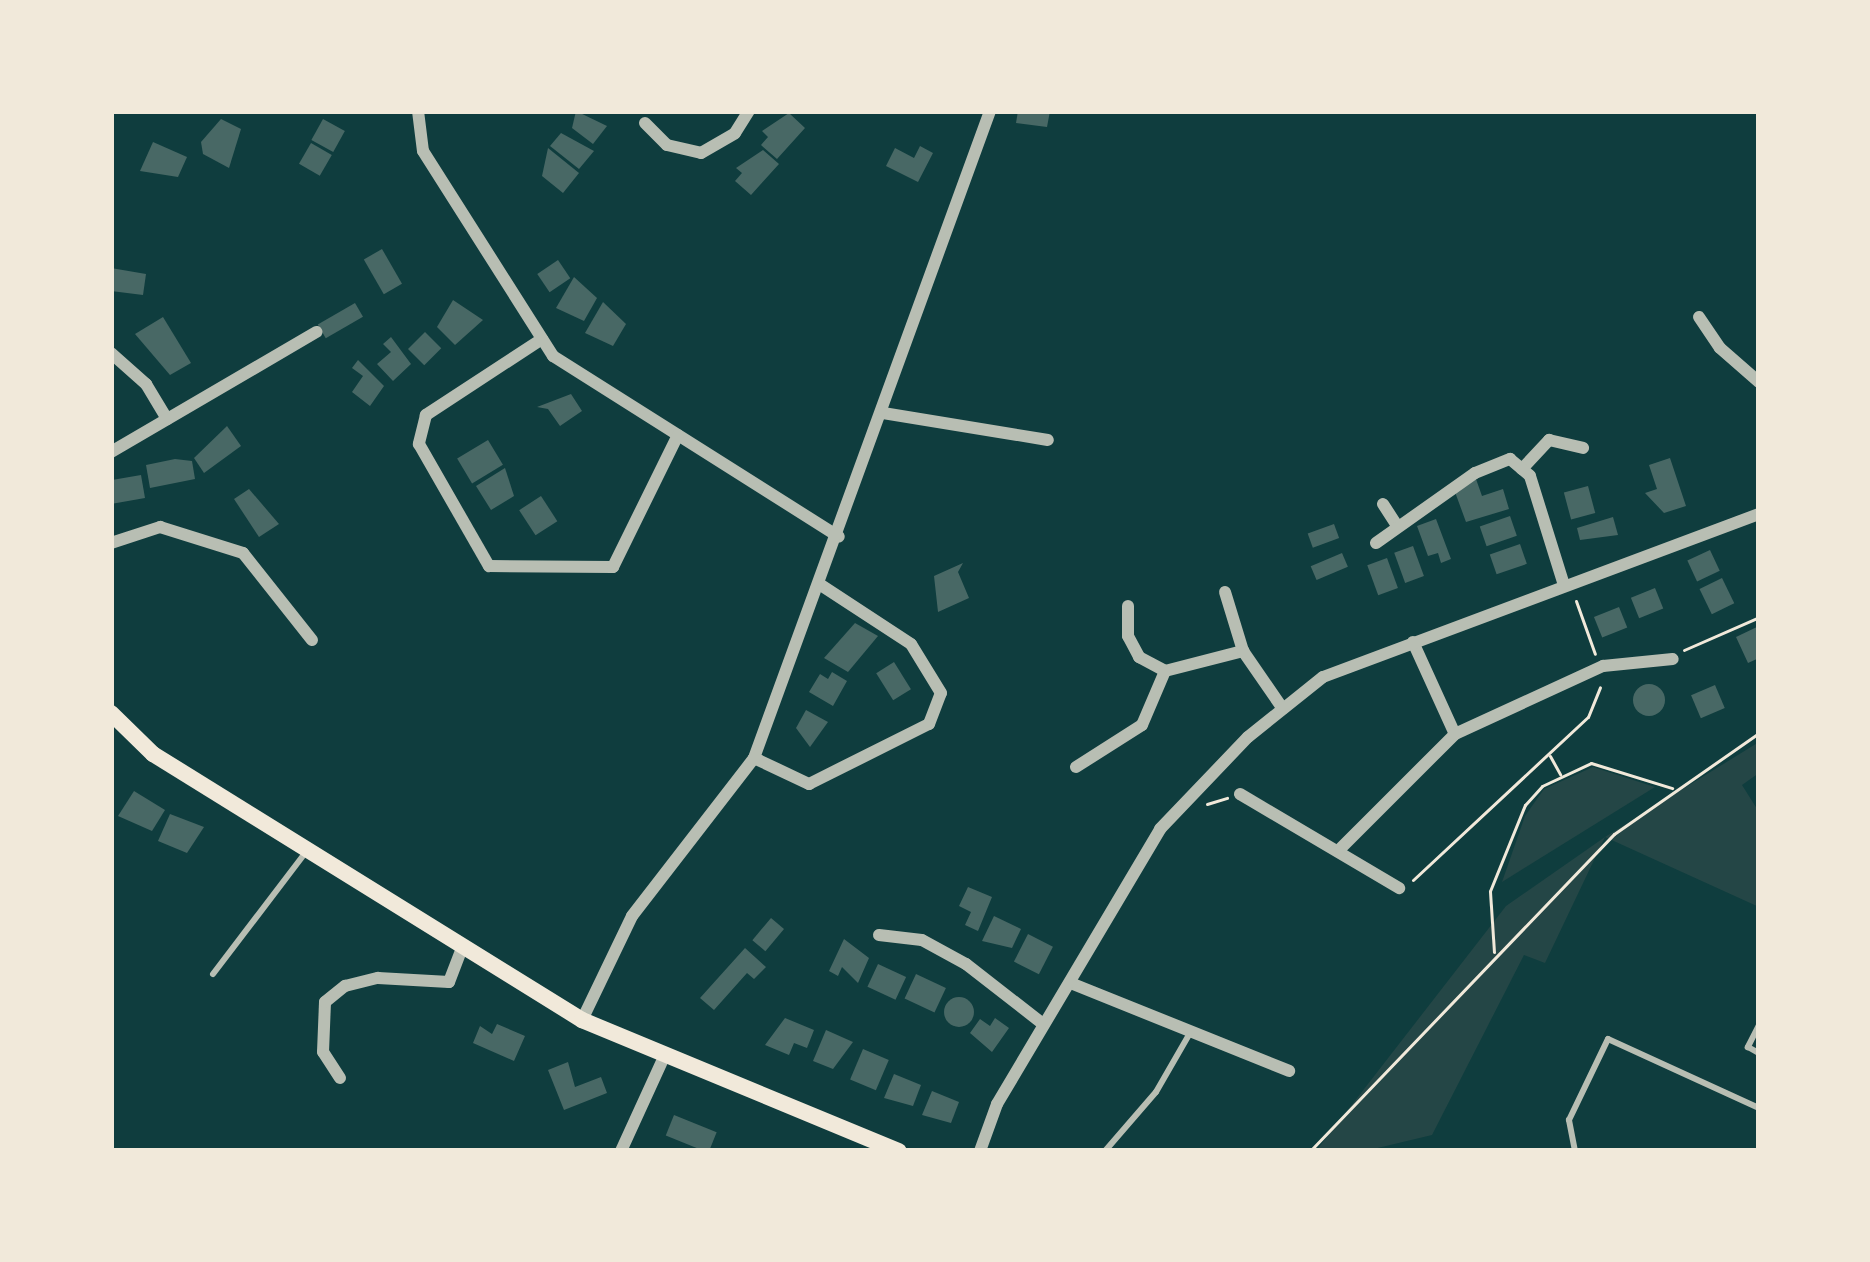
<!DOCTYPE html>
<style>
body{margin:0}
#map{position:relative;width:1870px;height:1262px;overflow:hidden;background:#0f3d3e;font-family:"Alegreya Sans",sans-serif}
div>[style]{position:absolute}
.green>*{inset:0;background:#244646}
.building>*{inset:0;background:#486865;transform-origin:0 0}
.round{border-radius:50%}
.path>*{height:3px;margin:-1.5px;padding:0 1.5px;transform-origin:1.5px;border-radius:1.5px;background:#f1e9da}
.service>*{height:6px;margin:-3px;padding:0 3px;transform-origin:3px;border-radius:3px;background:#b8beb3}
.minor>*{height:12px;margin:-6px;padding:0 6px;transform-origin:6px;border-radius:6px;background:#b8beb3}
.secondary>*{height:16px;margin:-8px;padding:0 8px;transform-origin:8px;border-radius:8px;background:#f1e9da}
span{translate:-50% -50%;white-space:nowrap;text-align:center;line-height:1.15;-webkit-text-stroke:10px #f1e9da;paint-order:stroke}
.frame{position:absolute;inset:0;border:114px solid #f1e9da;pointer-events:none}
</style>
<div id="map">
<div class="green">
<i style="clip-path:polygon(1759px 742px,1759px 773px,1742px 785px,1759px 812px,1759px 907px,1605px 837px,1545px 963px,1524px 955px,1432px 1135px,1365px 1151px,1316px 1151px,1506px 906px,1605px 837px)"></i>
<i style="clip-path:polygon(1593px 767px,1655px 787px,1502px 882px,1525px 816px,1544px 789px)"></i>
</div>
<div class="building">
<i style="clip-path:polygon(576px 111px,607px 126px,593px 144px,572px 128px)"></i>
<i style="clip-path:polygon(1018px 111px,1050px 111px,1047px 127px,1016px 123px)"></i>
<i style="clip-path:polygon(789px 113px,805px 128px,777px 159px,761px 145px,768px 137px,762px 131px)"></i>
<i style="clip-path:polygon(221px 119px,241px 129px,229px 168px,203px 154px,201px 142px)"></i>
<i style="left:323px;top:119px;width:25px;height:24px;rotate:29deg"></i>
<i style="clip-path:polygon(561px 133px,594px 151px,579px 169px,550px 146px)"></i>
<i style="clip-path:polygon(153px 142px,187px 157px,178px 177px,140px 171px)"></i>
<i style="left:311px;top:143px;width:24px;height:24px;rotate:30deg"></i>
<i style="clip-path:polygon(920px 146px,933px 153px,918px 182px,886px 166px,895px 148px,914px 158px)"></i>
<i style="clip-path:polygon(548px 148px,579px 173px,563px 193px,542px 176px)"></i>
<i style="clip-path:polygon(763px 150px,779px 164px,751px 195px,735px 181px,742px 173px,736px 168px)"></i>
<i style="left:382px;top:249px;width:40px;height:21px;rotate:60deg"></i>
<i style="left:558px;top:260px;width:22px;height:25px;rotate:56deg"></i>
<i style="clip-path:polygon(111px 268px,146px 274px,143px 295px,111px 291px)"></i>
<i style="clip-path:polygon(574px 277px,597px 298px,584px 321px,556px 308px)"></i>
<i style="clip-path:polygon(453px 300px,483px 320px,455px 345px,437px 327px)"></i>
<i style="clip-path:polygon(603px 302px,626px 324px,613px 346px,585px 333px)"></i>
<i style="left:355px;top:303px;width:16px;height:43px;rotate:60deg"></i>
<i style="clip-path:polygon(163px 317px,191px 363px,170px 375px,135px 334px)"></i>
<i style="left:425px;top:332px;width:23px;height:24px;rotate:45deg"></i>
<i style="clip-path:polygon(391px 337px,411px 364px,393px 381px,377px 364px,391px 352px,383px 344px)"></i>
<i style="clip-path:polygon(358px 360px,384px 386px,370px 406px,352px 392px,363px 376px,352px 368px)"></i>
<i style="clip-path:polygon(571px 394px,582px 411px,560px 426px,548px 409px,537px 407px)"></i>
<i style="clip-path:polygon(227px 426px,241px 446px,204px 473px,194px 458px)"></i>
<i style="left:488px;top:440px;width:29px;height:36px;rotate:59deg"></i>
<i style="clip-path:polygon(1670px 458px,1686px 506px,1664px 513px,1645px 493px,1657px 489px,1649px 465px)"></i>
<i style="clip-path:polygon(175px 459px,192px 461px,195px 479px,150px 488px,146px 465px)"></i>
<i style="clip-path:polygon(505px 468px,514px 496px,491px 510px,476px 486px)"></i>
<i style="clip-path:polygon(141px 475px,145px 498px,111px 504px,112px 480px)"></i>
<i style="clip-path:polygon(1476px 479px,1482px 496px,1503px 489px,1509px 509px,1466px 522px,1455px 492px)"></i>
<i style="left:1588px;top:486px;width:28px;height:25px;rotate:75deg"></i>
<i style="clip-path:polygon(249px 489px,279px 524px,259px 537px,234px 499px)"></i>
<i style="left:541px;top:496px;width:30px;height:26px;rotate:57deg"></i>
<i style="left:1510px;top:516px;width:21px;height:32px;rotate:71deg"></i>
<i style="clip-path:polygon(1613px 517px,1618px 535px,1580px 540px,1577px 528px)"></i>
<i style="clip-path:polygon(1436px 519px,1451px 559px,1441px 563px,1438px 553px,1428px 556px,1417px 526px)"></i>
<i style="left:1334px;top:524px;width:15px;height:28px;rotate:70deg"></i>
<i style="left:1520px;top:544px;width:21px;height:32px;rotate:71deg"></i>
<i style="left:1413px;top:546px;width:32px;height:20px;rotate:70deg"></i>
<i style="left:1710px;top:550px;width:23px;height:25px;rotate:65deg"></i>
<i style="left:1342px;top:553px;width:15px;height:34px;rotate:67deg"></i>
<i style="left:1387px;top:558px;width:32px;height:21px;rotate:70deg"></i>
<i style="clip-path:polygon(963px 563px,958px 572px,969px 598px,938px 612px,934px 576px)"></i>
<i style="left:1722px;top:578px;width:28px;height:25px;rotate:64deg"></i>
<i style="left:1655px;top:588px;width:22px;height:26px;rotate:68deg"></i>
<i style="left:1619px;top:607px;width:22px;height:27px;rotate:68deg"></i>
<i style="clip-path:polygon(855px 623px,878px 636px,848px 672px,824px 658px)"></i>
<i style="clip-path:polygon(1759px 626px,1759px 658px,1748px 663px,1736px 637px)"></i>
<i style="left:894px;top:662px;width:32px;height:21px;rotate:58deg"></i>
<i style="clip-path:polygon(832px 672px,847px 681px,833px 706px,809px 692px,820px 674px,828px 679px)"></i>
<i class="round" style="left:1633px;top:684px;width:32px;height:32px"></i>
<i style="left:1715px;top:685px;width:25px;height:26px;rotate:67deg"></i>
<i style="clip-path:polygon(806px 710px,828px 722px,810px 747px,796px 728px)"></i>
<i style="clip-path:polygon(134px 791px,165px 810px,152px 831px,118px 816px)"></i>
<i style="clip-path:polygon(170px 814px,204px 827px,187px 853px,158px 841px)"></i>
<i style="clip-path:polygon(968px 887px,992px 897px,978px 931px,965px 925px,971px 912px,959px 906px)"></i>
<i style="clip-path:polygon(994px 916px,1021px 929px,1012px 948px,982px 941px)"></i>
<i style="left:771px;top:918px;width:17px;height:29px;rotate:40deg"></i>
<i style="left:1028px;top:934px;width:28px;height:31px;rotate:27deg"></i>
<i style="clip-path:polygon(844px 939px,869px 958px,858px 983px,842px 967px,838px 976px,829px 971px)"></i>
<i style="clip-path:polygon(745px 948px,766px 967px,754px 979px,747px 973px,714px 1010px,700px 998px)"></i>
<i style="left:878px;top:964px;width:31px;height:25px;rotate:25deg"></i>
<i style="left:916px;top:974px;width:33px;height:27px;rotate:25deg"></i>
<i class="round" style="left:944px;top:997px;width:30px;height:30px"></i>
<i style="clip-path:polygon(785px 1018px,814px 1030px,807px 1048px,794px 1043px,789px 1055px,765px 1045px)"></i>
<i style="clip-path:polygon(995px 1018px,1009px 1028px,992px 1052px,970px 1033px,980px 1019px,990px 1026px)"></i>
<i style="clip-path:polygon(497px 1024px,525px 1036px,514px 1061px,473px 1043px,480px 1026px,492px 1034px)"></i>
<i style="clip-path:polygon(826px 1030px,853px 1042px,833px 1069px,813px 1061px)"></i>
<i style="left:863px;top:1049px;width:28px;height:33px;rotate:23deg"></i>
<i style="clip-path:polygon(568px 1062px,575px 1087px,601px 1077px,607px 1093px,564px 1110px,548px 1070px)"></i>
<i style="clip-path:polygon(894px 1074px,921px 1085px,913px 1106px,884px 1098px)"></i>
<i style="clip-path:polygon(932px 1091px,959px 1102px,951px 1123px,922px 1115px)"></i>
<i style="left:674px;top:1115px;width:46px;height:22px;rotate:22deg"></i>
</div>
<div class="path">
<i style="left:1576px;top:601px;width:56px;rotate:70.3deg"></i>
<i style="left:1684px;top:650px;width:82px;rotate:-23.7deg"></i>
<i style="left:1550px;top:756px;width:21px;rotate:61deg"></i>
<i style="left:1207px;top:804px;width:21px;rotate:-17deg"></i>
<i style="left:1413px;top:880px;width:239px;rotate:-43deg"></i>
<i style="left:1588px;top:717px;width:32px;rotate:-68deg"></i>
<i style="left:1494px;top:952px;width:61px;rotate:-93.8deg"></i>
<i style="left:1490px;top:891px;width:93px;rotate:-67.9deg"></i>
<i style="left:1525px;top:805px;width:25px;rotate:-48deg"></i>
<i style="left:1542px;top:786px;width:54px;rotate:-25.1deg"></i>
<i style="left:1591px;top:763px;width:85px;rotate:17.2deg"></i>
<i style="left:1310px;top:1151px;width:439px;rotate:-46.2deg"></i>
<i style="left:1614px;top:834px;width:177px;rotate:-34.9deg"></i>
</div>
<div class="service">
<i style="left:213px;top:974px;width:153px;rotate:-52.7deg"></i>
<i style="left:1759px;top:1025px;width:25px;rotate:117deg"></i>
<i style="left:1748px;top:1047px;width:13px;rotate:29deg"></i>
<i style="left:1105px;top:1151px;width:78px;rotate:-49.2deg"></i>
<i style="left:1156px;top:1092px;width:68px;rotate:-60deg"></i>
<i style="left:1575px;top:1151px;width:32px;rotate:-101deg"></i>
<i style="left:1569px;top:1120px;width:90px;rotate:-64.3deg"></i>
<i style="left:1608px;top:1039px;width:166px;rotate:24.6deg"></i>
</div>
<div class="minor">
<i style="left:418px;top:111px;width:40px;rotate:82.9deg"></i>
<i style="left:423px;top:151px;width:243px;rotate:57.6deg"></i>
<i style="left:553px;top:356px;width:338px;rotate:32.3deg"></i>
<i style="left:645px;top:123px;width:31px;rotate:45deg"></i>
<i style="left:667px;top:145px;width:35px;rotate:13deg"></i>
<i style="left:701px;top:153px;width:39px;rotate:-30deg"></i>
<i style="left:735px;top:133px;width:26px;rotate:-58deg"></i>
<i style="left:1699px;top:317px;width:37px;rotate:56deg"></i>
<i style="left:1720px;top:348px;width:52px;rotate:41.1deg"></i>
<i style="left:542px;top:339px;width:139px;rotate:146.8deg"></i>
<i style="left:426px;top:415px;width:30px;rotate:104deg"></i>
<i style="left:419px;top:444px;width:141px;rotate:60.2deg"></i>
<i style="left:489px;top:566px;width:124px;rotate:0.5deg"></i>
<i style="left:613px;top:567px;width:147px;rotate:-63.8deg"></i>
<i style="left:111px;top:353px;width:47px;rotate:41.5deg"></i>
<i style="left:146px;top:384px;width:41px;rotate:59deg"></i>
<i style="left:883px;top:413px;width:167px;rotate:9.3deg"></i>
<i style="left:111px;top:452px;width:238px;rotate:-30.3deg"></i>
<i style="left:1522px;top:469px;width:40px;rotate:-47deg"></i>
<i style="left:1549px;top:440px;width:35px;rotate:13deg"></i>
<i style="left:1383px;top:504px;width:27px;rotate:57deg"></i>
<i style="left:111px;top:543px;width:52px;rotate:-18.1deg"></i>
<i style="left:160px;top:527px;width:87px;rotate:17.4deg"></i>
<i style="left:243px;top:553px;width:111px;rotate:51.6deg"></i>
<i style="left:1376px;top:543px;width:121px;rotate:-35.3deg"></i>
<i style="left:1475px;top:473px;width:38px;rotate:-22deg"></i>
<i style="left:1510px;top:459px;width:26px;rotate:40deg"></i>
<i style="left:1530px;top:476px;width:114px;rotate:72.7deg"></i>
<i style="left:1225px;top:592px;width:62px;rotate:73deg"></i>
<i style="left:1128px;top:606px;width:30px;rotate:90deg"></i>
<i style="left:1128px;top:636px;width:24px;rotate:62deg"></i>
<i style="left:1139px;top:657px;width:30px;rotate:28deg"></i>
<i style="left:1413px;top:642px;width:101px;rotate:65.5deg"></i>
<i style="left:754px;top:758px;width:61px;rotate:25.3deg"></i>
<i style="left:809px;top:784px;width:134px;rotate:-26.6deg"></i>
<i style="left:929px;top:724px;width:33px;rotate:-69deg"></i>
<i style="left:941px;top:693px;width:57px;rotate:-121.5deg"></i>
<i style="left:911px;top:644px;width:108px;rotate:-146.8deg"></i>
<i style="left:1076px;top:767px;width:78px;rotate:-32.5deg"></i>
<i style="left:1142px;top:725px;width:59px;rotate:-66.9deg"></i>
<i style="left:1165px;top:671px;width:81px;rotate:-14.4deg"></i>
<i style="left:1243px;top:651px;width:70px;rotate:55.4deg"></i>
<i style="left:1240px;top:794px;width:185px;rotate:30.6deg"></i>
<i style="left:1341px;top:848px;width:161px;rotate:-45deg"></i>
<i style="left:1455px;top:734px;width:163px;rotate:-24.7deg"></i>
<i style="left:1603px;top:666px;width:70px;rotate:-5.7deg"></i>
<i style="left:879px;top:935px;width:43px;rotate:6.6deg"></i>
<i style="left:922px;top:940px;width:50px;rotate:28.6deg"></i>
<i style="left:966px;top:964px;width:98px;rotate:37.9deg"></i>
<i style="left:1073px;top:984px;width:233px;rotate:21.9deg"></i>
<i style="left:582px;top:1020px;width:115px;rotate:-64.3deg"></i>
<i style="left:632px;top:916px;width:200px;rotate:-52.3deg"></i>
<i style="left:754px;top:758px;width:689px;rotate:-69.96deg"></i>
<i style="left:340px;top:1078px;width:31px;rotate:-123deg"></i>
<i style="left:323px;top:1052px;width:50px;rotate:-87.7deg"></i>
<i style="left:325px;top:1002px;width:26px;rotate:-39deg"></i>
<i style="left:345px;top:986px;width:34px;rotate:-14deg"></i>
<i style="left:378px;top:978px;width:71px;rotate:3.2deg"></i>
<i style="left:449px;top:982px;width:33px;rotate:-69deg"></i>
<i style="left:621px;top:1151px;width:106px;rotate:-65.4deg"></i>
<i style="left:980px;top:1151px;width:50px;rotate:-70.1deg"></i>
<i style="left:997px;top:1104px;width:320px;rotate:-59.3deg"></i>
<i style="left:1160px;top:829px;width:127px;rotate:-46.3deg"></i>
<i style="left:1248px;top:737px;width:96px;rotate:-38.7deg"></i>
<i style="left:1323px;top:677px;width:465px;rotate:-20.5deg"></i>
</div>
<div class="secondary">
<i style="left:111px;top:713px;width:59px;rotate:44.3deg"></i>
<i style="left:153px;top:754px;width:505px;rotate:31.8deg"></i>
<i style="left:582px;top:1020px;width:343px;rotate:22.5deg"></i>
</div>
<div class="frame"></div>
</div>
